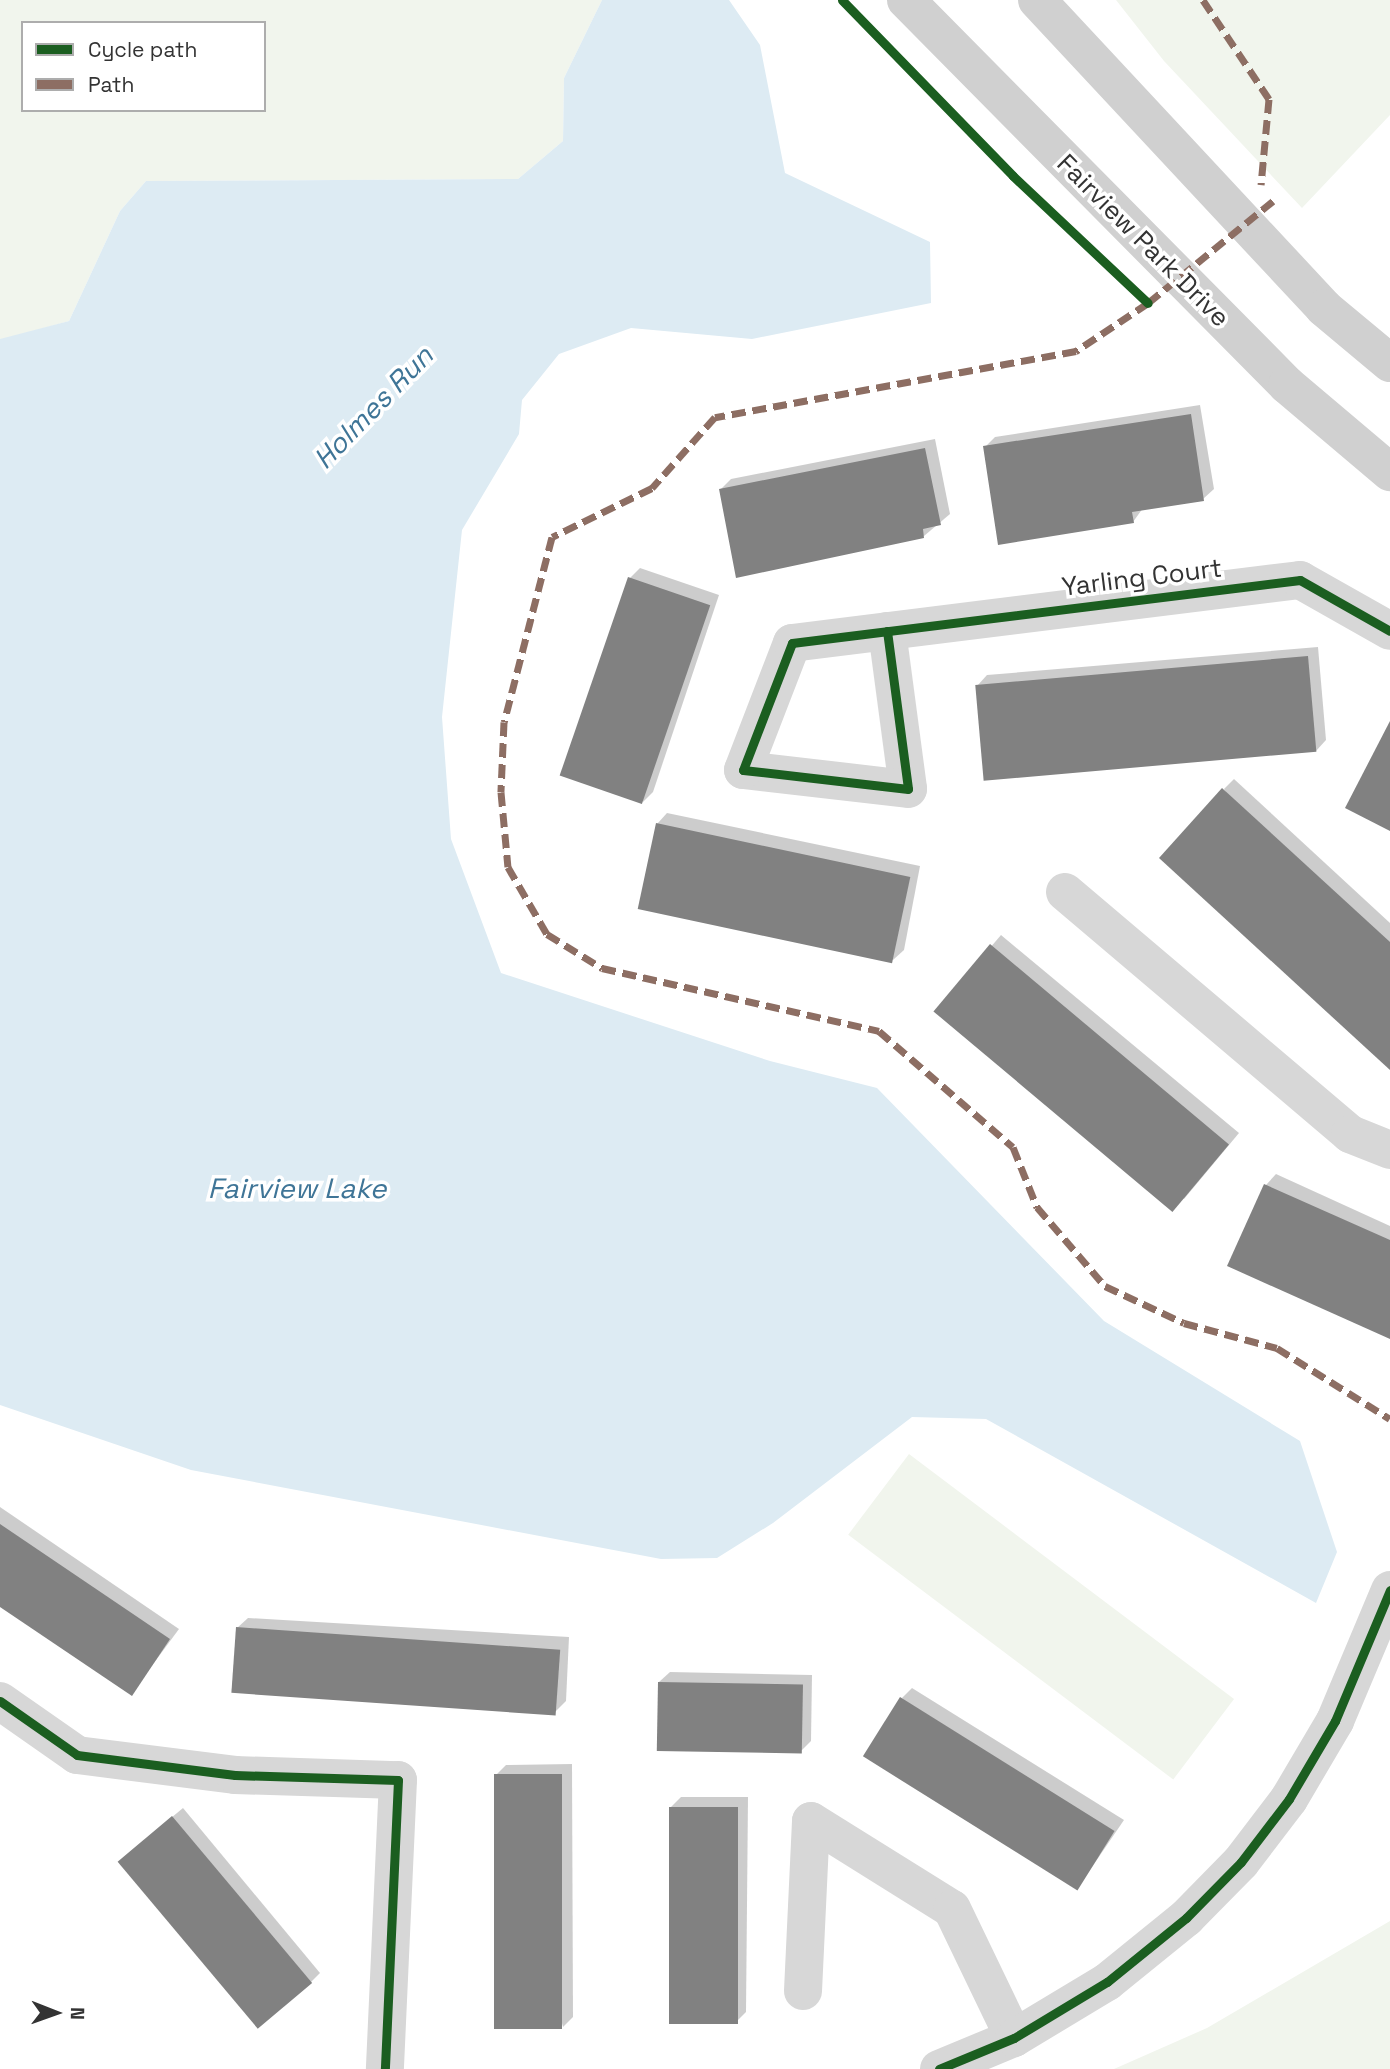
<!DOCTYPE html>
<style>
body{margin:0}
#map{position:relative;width:1390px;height:2069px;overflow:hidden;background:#fff;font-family:"Space Grotesk",sans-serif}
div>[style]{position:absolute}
.green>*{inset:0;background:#f1f5ed;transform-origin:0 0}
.water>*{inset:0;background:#ddebf3}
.shadow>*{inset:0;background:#0003}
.building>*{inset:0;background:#818181;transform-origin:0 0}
.street>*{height:38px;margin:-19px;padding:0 19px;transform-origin:19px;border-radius:19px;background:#d7d7d7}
.secondary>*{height:38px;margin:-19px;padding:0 19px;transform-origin:19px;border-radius:19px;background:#d0d0d0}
.quiet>*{height:7px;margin-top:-3.5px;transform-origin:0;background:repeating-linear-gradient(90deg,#8d6e63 0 14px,transparent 0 21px)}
.cycleway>*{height:9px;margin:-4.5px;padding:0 4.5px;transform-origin:4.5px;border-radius:4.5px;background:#1b5e20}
span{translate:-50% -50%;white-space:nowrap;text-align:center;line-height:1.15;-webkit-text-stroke:7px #fff;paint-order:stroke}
.street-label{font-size:26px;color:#333}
.water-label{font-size:28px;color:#3f7597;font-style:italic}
.legend{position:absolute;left:21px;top:21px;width:245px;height:91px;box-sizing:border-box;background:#fff;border:2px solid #adadad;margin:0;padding:9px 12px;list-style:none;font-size:21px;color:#333}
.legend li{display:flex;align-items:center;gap:14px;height:35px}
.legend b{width:35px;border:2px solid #adadad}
.north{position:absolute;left:21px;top:1978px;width:70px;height:70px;-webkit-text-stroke:5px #fff;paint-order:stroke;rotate:91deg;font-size:19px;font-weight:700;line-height:28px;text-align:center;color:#333}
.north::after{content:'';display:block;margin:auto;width:24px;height:32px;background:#333;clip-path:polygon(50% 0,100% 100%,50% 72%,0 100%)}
</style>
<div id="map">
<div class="green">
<i style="clip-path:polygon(evenodd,0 0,602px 0,564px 78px,563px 141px,518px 179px,146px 181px,120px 211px,69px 321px,5px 339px,0 339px,0 0,23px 23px,264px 23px,264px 110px,23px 110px,23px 23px)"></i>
<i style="clip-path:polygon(1116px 0,1390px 0,1390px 115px,1302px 208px,1164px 61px)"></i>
<i style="left:909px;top:1454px;width:407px;height:101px;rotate:37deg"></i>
<i style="clip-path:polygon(1390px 1921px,1390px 2069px,1114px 2069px,1207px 2028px)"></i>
</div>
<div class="water">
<i style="clip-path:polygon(602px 0,729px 0,760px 45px,785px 173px,930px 242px,931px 303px,752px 339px,631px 328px,559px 354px,522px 400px,519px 434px,462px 530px,442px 717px,451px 839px,501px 973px,770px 1061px,877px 1088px,1104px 1321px,1300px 1441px,1337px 1552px,1316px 1603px,986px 1419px,912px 1417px,773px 1523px,717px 1558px,661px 1559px,191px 1470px,0 1405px,0 339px,69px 321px,120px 211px,146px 181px,518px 179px,563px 141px,564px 78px)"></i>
</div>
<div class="shadow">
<i style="clip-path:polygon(1200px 405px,1214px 489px,1203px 499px,1143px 508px,1133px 522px,985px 447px,995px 437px)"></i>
<i style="clip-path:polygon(935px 439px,950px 514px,924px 536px,721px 489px,731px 479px)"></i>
<i style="clip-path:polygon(640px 568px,719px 595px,653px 792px,643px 802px,630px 578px)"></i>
<i style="clip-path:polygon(1318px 647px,1326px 740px,1316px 751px,977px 686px,987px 675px)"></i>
<i style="clip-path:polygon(1234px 779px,1390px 923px,1390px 1067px,1224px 789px)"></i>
<i style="clip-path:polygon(667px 813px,920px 866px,904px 950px,893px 960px,657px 824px)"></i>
<i style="clip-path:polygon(1001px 935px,1239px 1133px,1184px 1199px,936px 1011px)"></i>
<i style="clip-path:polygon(1276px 1174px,1390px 1226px,1390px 1337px,1229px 1265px,1266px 1185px)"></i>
<i style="clip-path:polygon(0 1507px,179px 1629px,131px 1694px,0 1604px)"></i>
<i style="clip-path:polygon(248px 1618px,569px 1637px,566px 1701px,556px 1711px,237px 1628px)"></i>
<i style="clip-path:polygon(670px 1672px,812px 1675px,811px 1741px,801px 1751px,659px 1682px)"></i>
<i style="clip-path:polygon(912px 1688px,1124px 1820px,1077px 1889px,902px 1698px)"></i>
<i style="clip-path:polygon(572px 1764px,573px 2017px,563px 2027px,496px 1775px,506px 1765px)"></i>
<i style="clip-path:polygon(681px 1797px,748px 1797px,746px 2012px,736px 2022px,671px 1807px)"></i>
<i style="clip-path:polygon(183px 1808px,320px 1973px,310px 1983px,130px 1852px)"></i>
</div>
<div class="building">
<i style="clip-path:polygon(1191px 414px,1204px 501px,1132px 512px,1134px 523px,998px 545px,983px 446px)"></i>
<i style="clip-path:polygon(925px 448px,941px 525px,923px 529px,924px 538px,736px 578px,719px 489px)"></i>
<i style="left:628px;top:577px;width:87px;height:210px;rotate:19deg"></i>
<i style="left:1308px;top:656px;width:96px;height:334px;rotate:85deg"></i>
<i style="clip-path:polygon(1390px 721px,1390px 831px,1345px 808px)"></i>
<i style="clip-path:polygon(1222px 788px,1390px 942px,1390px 1070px,1159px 858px)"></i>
<i style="left:656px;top:823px;width:260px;height:88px;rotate:12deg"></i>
<i style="left:990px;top:944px;width:312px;height:88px;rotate:40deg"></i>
<i style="clip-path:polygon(1264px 1184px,1390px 1240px,1390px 1339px,1227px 1266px)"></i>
<i style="clip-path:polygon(0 1524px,170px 1639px,132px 1696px,0 1607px)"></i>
<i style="left:236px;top:1627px;width:325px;height:66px;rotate:4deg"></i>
<i style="left:658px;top:1682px;width:145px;height:69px;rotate:1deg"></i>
<i style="left:900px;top:1697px;width:253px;height:70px;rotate:32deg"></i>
<i style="left:494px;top:1774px;width:68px;height:255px"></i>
<i style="left:669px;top:1807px;width:69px;height:217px"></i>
<i style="left:172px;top:1816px;width:218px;height:71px;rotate:50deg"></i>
</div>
<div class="street">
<i style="left:887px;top:631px;width:159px;rotate:82.4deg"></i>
<i style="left:908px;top:789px;width:166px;rotate:-173.4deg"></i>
<i style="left:743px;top:770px;width:136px;rotate:-68.9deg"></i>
<i style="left:792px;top:643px;width:512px;rotate:-7.07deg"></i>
<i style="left:1300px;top:580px;width:103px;rotate:29.5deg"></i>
<i style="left:1065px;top:892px;width:374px;rotate:40.3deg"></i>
<i style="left:1350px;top:1134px;width:43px;rotate:21.8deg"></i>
<i style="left:0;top:1701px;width:94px;rotate:35deg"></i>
<i style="left:77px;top:1755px;width:159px;rotate:7.2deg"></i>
<i style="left:235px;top:1775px;width:163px;rotate:1.8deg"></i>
<i style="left:398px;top:1780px;width:289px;rotate:92.6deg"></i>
<i style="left:803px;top:1991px;width:170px;rotate:-87.3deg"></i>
<i style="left:811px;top:1821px;width:166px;rotate:32deg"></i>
<i style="left:952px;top:1909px;width:143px;rotate:64.3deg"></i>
<i style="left:939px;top:2069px;width:81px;rotate:-22.5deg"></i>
<i style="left:1014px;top:2038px;width:109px;rotate:-31.1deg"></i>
<i style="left:1107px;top:1982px;width:102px;rotate:-39deg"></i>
<i style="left:1186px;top:1918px;width:78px;rotate:-45.5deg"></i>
<i style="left:1241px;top:1862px;width:79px;rotate:-52.7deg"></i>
<i style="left:1289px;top:1799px;width:91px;rotate:-59.5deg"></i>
<i style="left:1335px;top:1721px;width:142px;rotate:-67.2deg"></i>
</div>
<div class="secondary">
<i style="left:906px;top:0;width:542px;rotate:45.3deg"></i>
<i style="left:1287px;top:385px;width:135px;rotate:40.2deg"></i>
<i style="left:1037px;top:0;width:421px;rotate:47deg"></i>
<i style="left:1324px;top:308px;width:86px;rotate:39.8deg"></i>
</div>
<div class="quiet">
<i style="left:1203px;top:0;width:119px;rotate:56.3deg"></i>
<i style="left:1269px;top:99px;width:86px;rotate:95.3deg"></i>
<i style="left:1273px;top:201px;width:161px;rotate:140.8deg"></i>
<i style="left:1148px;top:303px;width:87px;rotate:146.3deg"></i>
<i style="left:1076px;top:351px;width:367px;rotate:169.6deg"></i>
<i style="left:715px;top:417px;width:95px;rotate:131.6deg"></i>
<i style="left:652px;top:488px;width:111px;rotate:153.9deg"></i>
<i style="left:552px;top:537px;width:191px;rotate:104.5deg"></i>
<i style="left:504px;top:722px;width:70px;rotate:92.5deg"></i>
<i style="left:501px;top:792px;width:75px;rotate:84.7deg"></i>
<i style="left:508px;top:867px;width:78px;rotate:59.8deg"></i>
<i style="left:547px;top:934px;width:65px;rotate:31.7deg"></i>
<i style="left:602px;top:968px;width:284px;rotate:12.8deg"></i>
<i style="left:879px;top:1031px;width:177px;rotate:40.9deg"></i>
<i style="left:1013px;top:1147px;width:65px;rotate:68.2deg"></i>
<i style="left:1037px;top:1207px;width:104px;rotate:49.3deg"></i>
<i style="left:1105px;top:1286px;width:87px;rotate:25.1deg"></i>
<i style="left:1184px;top:1323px;width:96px;rotate:15deg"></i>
<i style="left:1277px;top:1348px;width:133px;rotate:32.1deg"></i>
</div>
<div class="cycleway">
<i style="left:842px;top:0;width:245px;rotate:45.8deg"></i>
<i style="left:1013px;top:176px;width:185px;rotate:43.3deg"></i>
<i style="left:887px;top:631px;width:159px;rotate:82.4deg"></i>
<i style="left:908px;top:789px;width:166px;rotate:-173.4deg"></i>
<i style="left:743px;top:770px;width:136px;rotate:-68.9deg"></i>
<i style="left:792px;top:643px;width:512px;rotate:-7.07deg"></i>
<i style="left:1300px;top:580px;width:103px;rotate:29.5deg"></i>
<i style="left:0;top:1701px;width:94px;rotate:35deg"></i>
<i style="left:77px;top:1755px;width:159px;rotate:7.2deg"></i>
<i style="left:235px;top:1775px;width:163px;rotate:1.8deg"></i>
<i style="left:398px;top:1780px;width:289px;rotate:92.6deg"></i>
<i style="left:939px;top:2069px;width:81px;rotate:-22.5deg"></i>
<i style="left:1014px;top:2038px;width:109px;rotate:-31.1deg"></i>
<i style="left:1107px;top:1982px;width:102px;rotate:-39deg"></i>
<i style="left:1186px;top:1918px;width:78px;rotate:-45.5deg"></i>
<i style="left:1241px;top:1862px;width:79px;rotate:-52.7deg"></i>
<i style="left:1289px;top:1799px;width:91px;rotate:-59.5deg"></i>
<i style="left:1335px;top:1721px;width:142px;rotate:-67.2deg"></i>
</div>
<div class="street-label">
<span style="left:1143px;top:241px;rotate:45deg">Fairview Park Drive</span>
<span style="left:1142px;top:578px;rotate:-7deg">Yarling Court</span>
</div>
<div class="water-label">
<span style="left:373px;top:407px;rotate:-46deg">Holmes Run</span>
<span style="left:297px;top:1188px">Fairview Lake</span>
</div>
<ul class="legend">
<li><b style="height:9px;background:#1b5e20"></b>Cycle path</li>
<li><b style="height:9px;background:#8d6e63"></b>Path</li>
</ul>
<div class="north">N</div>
</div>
